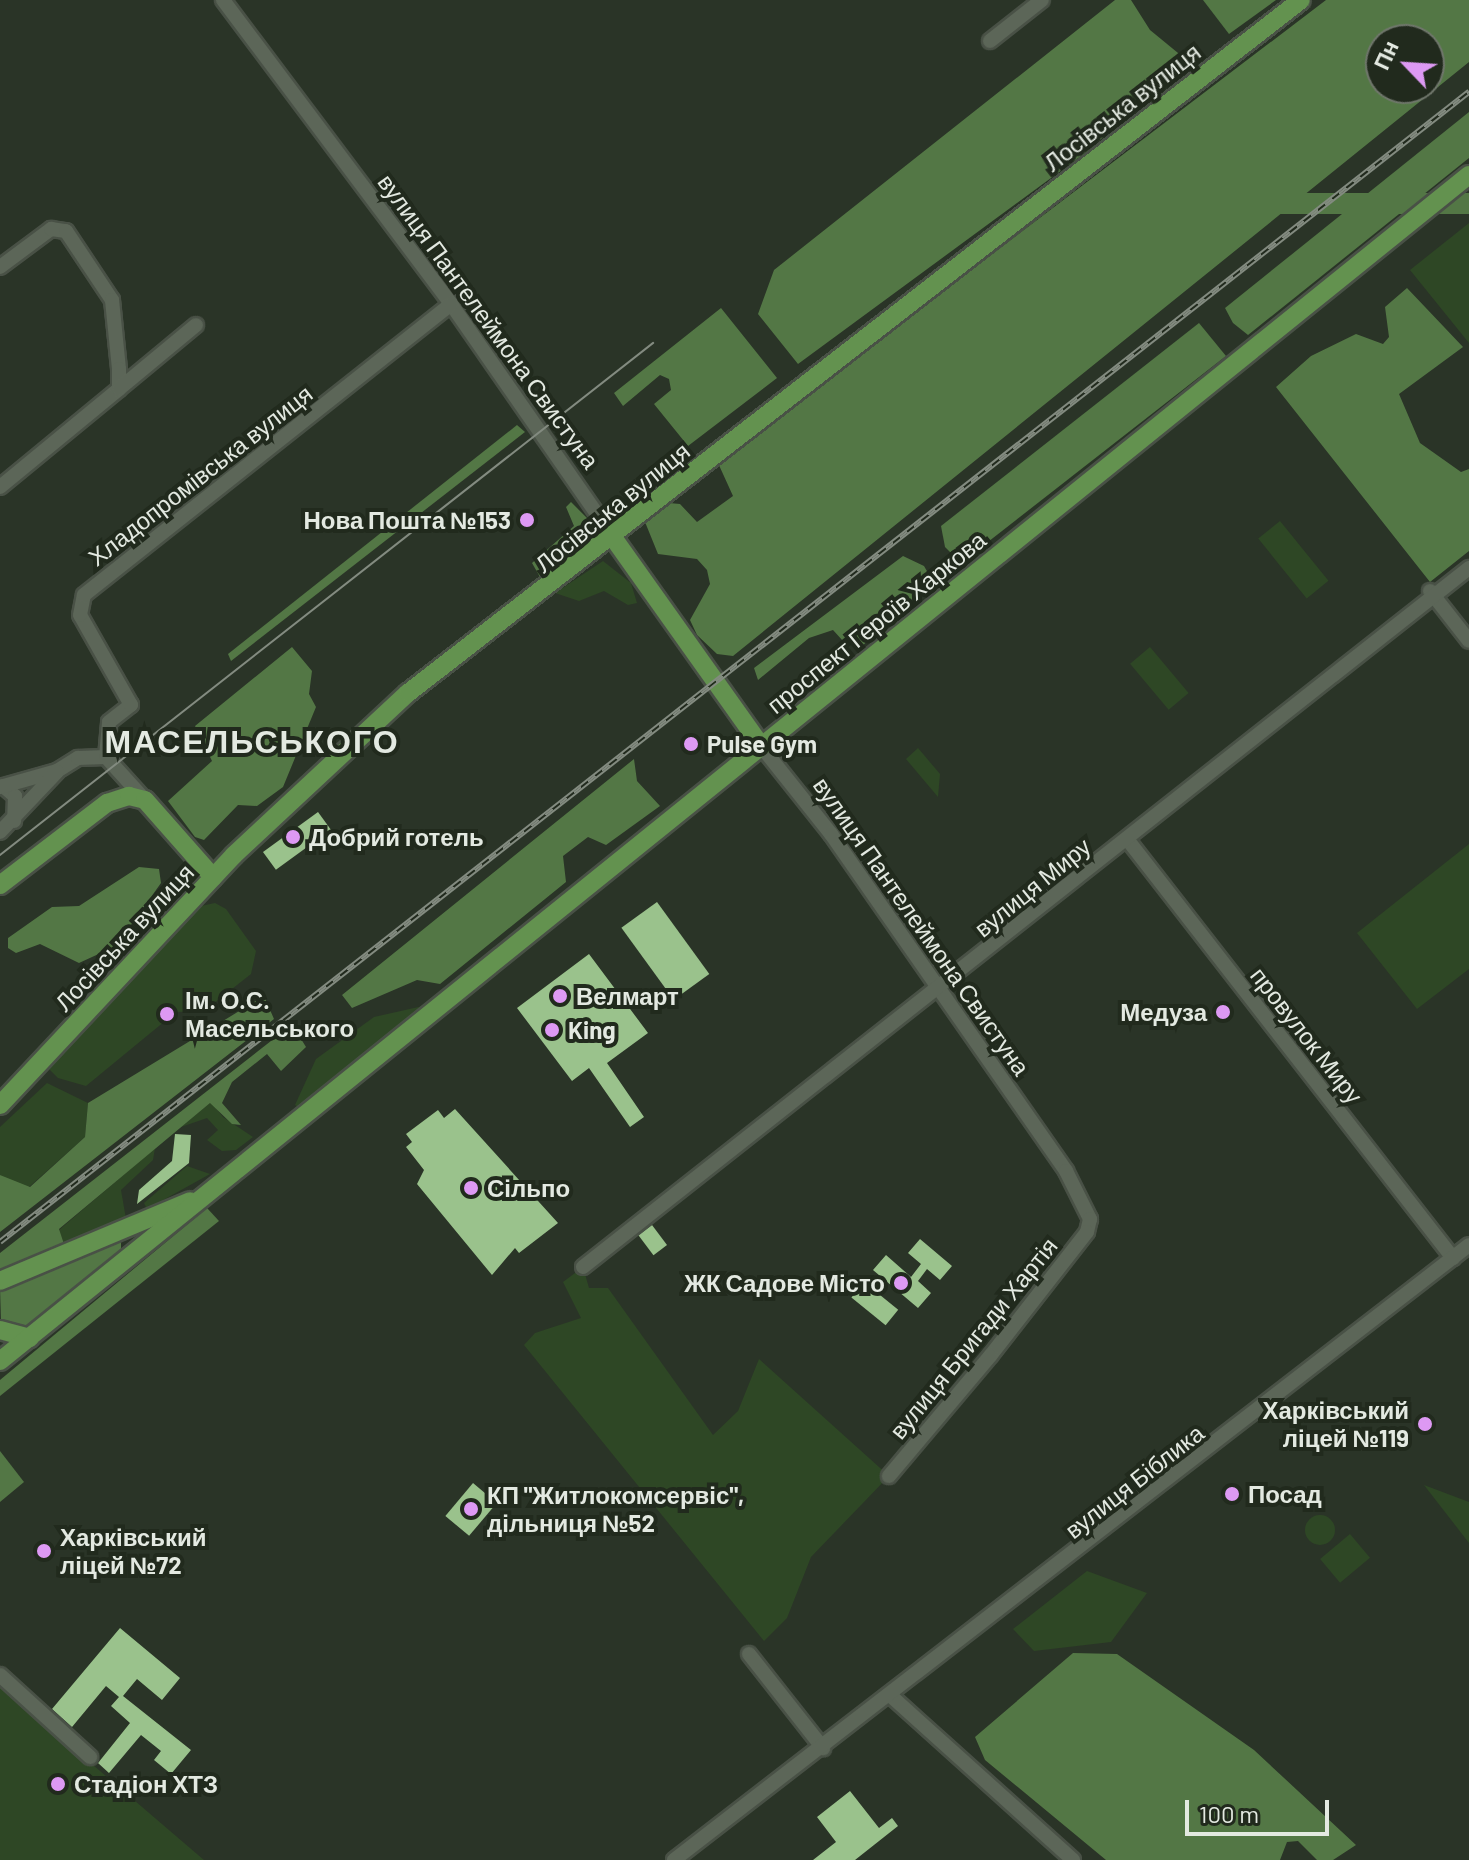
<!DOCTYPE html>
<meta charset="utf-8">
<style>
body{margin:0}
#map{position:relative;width:1469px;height:1860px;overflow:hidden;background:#2a3427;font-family:Barlow,sans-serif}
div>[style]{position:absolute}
.green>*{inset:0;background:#2e4725;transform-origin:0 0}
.round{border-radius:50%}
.forest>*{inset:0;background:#537745;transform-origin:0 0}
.building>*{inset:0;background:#9ac28c;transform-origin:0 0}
.roads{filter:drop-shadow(2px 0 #495146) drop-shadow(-2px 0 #495146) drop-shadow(0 2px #495146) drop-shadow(0 -2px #495146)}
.minor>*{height:14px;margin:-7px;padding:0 7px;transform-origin:7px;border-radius:7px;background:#5c6658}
.major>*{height:18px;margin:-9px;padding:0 9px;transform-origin:9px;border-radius:9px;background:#63924f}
.tram>*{height:2px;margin:-1px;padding:0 1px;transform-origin:1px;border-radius:1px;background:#838b80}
.rail>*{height:6px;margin-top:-3px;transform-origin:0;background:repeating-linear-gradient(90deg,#212a1d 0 9px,#838b80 0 18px);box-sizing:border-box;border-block:2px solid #838b80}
.dots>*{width:22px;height:22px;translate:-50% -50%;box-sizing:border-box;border:4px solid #212a1d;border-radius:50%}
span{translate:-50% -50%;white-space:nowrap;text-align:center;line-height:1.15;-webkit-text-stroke:8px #212a1d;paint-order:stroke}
.street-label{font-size:24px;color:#e3e9e1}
.poi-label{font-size:24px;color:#e3e9e1;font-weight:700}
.right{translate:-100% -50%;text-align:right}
.left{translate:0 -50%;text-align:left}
.district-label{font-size:32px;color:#e3e9e1;font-weight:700;letter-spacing:2px}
.north{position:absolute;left:1365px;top:24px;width:80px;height:80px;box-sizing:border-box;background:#212a1d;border:2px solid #6f766b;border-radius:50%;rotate:295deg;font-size:22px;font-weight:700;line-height:32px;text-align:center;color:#e3e9e1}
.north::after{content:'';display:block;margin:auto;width:28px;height:36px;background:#dd99f3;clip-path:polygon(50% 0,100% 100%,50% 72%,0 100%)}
.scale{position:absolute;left:1185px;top:1800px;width:144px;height:36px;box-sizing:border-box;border:4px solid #e3e9e1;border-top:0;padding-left:10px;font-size:24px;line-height:28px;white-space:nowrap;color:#e3e9e1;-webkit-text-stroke:6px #212a1d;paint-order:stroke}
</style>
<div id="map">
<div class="green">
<i style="clip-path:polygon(1469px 223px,1469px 343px,1410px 270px)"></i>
<i style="left:1280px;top:521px;width:77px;height:28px;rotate:51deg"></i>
<i style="clip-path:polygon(603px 561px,631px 583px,637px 603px,628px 605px,604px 591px,579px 601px,555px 593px)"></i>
<i style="left:1150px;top:647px;width:60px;height:26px;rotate:50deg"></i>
<i style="clip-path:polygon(918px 748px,940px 774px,938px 797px,906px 759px)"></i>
<i style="clip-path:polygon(1469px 844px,1469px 969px,1417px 1009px,1357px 933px)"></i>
<i style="clip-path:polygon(215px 903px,226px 909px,256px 951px,251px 974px,204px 1011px,176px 1012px,86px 1086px,58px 1078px,49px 1069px,59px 1054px,201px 906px)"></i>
<i style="clip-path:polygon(423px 1006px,298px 1107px,295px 1105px,316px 1059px,374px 1017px)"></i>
<i style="clip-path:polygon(47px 1083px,88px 1103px,85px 1137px,29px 1187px,20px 1186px,0 1175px,0 1127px)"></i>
<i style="clip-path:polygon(211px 1102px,223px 1117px,253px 1137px,236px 1150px,222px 1151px,207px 1140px,218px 1130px,207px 1118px,181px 1127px)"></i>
<i style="clip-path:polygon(155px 1148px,153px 1160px,121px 1190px,126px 1219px,65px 1247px,59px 1230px)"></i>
<i style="clip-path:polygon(187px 1166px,210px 1174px,147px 1209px,144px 1203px)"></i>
<i style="clip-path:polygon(583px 1267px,589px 1288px,608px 1288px,713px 1435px,738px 1411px,759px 1359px,889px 1476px,811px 1557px,787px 1618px,764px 1641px,524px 1345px,535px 1333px,581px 1318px,563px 1282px)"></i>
<i style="clip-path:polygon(1424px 1485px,1469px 1502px,1469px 1543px)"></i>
<i class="round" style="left:1305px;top:1515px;width:30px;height:30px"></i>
<i style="left:1350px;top:1534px;width:31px;height:39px;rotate:50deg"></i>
<i style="clip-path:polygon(1087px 1571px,1147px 1593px,1111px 1642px,1034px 1651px,1013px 1629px)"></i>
<i style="clip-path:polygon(0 1676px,58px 1735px,204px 1860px,0 1860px)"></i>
</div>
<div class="forest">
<i style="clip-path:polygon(1115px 0,1131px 0,1150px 30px,1189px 62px,1085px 153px,798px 364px,758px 314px,774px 270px)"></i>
<i style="clip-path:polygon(1203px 0,1276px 0,1229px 34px)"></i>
<i style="clip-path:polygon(evenodd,1326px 0,1469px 0,1469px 62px,733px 656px,717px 654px,697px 635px,690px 620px,710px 584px,707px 570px,697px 559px,658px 554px,645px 522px,669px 503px,680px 504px,697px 522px,733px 496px,718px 463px,1326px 0,1381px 40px,1429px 40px,1429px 88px,1381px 88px,1381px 40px)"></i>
<i style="clip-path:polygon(1469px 112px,1469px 158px,1248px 335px,1233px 323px,1225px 308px)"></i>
<i style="left:1469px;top:193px;width:21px;height:193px;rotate:90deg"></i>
<i style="clip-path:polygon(1407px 288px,1463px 347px,1399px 394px,1420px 443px,1461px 472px,1469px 469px,1469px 551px,1430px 582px,1276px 387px,1311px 356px,1356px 334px,1383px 344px,1389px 337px,1385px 307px)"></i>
<i style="clip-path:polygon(721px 308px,777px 378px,688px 446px,654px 404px,671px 390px,669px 379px,660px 375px,623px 406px,614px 393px)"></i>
<i style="clip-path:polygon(1199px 323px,1226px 356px,961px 563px,945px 547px,941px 526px)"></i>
<i style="clip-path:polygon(517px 425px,525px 432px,231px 661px,228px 654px)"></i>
<i style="clip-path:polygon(571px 502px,589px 520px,589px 539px,540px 577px,532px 563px,574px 526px,566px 507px)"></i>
<i style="clip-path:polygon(903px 556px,924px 566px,935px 585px,863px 645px,843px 641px,833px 630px,809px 638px,758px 680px,754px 668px)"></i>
<i style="clip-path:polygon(292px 647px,312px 671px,309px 694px,316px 707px,283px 787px,257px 806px,238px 805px,204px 840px,195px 837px,168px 801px,212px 761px,195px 726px)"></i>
<i style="clip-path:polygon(634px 759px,637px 781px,660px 806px,606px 845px,588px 837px,563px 856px,566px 882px,440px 984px,417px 980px,352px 1008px,342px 995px)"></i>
<i style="clip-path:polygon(139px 867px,159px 869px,161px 883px,116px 946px,79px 963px,40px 944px,16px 953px,8px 948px,8px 938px,52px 907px,79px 906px)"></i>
<i style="clip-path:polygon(264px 996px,274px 1019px,0 1232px,0 1175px,30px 1187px,85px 1137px,88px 1103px)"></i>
<i style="clip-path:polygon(285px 1030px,298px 1034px,306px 1047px,281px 1071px,267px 1054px,232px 1082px,222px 1103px,241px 1125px,232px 1124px,210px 1103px,59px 1229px,65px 1247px,0 1276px,0 1253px)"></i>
<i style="clip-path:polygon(207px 1208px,219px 1221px,0 1396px,0 1380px)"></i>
<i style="clip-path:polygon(121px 1239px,121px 1253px,23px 1330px,1px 1322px,0 1287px)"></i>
<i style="clip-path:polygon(0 1451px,24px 1482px,0 1502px)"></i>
<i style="clip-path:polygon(1073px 1653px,1117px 1654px,1254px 1750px,1356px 1845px,1333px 1860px,1317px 1860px,1298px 1841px,1287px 1842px,1280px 1860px,1106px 1860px,985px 1760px,975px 1737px)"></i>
</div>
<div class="building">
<i style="left:318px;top:812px;width:22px;height:68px;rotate:54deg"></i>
<i style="left:657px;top:902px;width:89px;height:44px;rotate:54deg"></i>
<i style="clip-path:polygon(589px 954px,648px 1033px,607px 1063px,644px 1117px,630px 1127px,589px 1068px,572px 1081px,517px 1008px)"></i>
<i style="clip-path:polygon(455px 1109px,558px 1223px,519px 1253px,515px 1248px,492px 1275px,417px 1184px,424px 1170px,406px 1147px,412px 1142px,406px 1134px,438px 1110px,444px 1118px)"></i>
<i style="clip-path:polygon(175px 1134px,191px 1135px,189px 1163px,137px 1204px,139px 1190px,172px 1161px)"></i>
<i style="left:652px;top:1225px;width:25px;height:17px;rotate:53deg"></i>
<i style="clip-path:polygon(920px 1239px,952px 1266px,940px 1280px,927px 1269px,918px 1281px,931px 1293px,918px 1308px,873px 1270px,886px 1255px,911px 1277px,921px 1264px,908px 1253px)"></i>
<i style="left:864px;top:1282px;width:44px;height:20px;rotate:39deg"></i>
<i style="left:473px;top:1483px;width:31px;height:43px;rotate:40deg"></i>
<i style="clip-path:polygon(120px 1628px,180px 1678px,162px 1700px,137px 1679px,123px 1696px,191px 1750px,171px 1774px,154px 1760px,161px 1751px,141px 1735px,109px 1773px,98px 1763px,130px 1723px,111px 1706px,119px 1697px,106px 1686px,72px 1727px,52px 1709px)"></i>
<i style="clip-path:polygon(850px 1791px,879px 1828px,892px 1818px,898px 1826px,855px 1860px,813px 1860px,836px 1842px,817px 1817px)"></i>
</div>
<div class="roads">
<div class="minor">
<i style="left:223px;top:0;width:380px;rotate:53.1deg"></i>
<i style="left:451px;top:304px;width:282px;rotate:55.2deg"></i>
<i style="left:990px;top:41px;width:66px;rotate:-38.3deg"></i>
<i style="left:0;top:267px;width:64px;rotate:-36.7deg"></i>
<i style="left:51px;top:229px;width:15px;rotate:8deg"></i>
<i style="left:66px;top:231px;width:83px;rotate:56.3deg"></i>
<i style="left:112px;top:300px;width:69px;rotate:84.2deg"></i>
<i style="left:119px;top:369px;width:20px;rotate:90deg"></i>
<i style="left:119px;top:389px;width:154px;rotate:140.5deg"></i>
<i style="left:119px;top:389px;width:100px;rotate:-39.7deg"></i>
<i style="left:1430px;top:591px;width:63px;rotate:52deg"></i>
<i style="left:761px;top:746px;width:112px;rotate:51.5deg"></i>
<i style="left:831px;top:834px;width:411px;rotate:55.1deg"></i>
<i style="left:1066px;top:1171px;width:54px;rotate:63.4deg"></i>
<i style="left:1090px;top:1219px;width:13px;rotate:103deg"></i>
<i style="left:1087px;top:1232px;width:157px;rotate:128deg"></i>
<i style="left:990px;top:1356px;width:157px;rotate:130.1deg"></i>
<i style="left:106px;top:757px;width:35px;rotate:-85deg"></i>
<i style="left:109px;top:722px;width:28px;rotate:-38deg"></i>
<i style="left:131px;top:705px;width:103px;rotate:-119.5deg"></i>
<i style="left:80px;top:615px;width:20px;rotate:-79deg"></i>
<i style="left:84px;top:595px;width:468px;rotate:-38.4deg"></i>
<i style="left:3px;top:786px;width:16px;rotate:40deg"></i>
<i style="left:15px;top:796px;width:25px;rotate:92deg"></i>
<i style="left:0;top:787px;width:59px;rotate:-15.7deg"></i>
<i style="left:57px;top:771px;width:25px;rotate:-32deg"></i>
<i style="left:78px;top:758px;width:28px;rotate:-2deg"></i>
<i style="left:106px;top:757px;width:58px;rotate:47.8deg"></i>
<i style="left:0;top:832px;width:83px;rotate:-46.5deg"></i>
<i style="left:1127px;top:839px;width:531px;rotate:52.12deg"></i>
<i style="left:583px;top:1267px;width:1129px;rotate:-38.27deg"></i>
<i style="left:749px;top:1654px;width:120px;rotate:51.8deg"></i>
<i style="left:0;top:1675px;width:122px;rotate:42.3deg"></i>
<i style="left:891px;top:1696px;width:245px;rotate:42deg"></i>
<i style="left:674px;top:1860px;width:1005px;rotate:-37.72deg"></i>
</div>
<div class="major">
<i style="left:612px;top:536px;width:257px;rotate:54.6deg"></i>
<i style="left:0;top:885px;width:135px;rotate:-37.5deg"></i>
<i style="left:107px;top:803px;width:23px;rotate:-18deg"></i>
<i style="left:129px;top:796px;width:16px;rotate:14deg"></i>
<i style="left:145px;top:800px;width:103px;rotate:48.6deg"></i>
<i style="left:0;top:1105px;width:342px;rotate:-46.9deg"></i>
<i style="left:234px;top:855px;width:238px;rotate:-43deg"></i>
<i style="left:408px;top:693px;width:1130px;rotate:-37.81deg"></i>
<i style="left:0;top:1281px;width:206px;rotate:-22.8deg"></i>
<i style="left:0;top:1330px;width:31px;rotate:15deg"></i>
<i style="left:0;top:1361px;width:1888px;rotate:-38.92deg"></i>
</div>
</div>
<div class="tram">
<i style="left:0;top:855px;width:830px;rotate:-38.1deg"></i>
</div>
<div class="rail">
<i style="left:0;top:1242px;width:1866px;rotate:-38.06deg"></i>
</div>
<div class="dots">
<i style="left:527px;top:520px;background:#dd99f3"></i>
<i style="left:691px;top:744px;background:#dd99f3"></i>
<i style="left:293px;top:837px;background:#dd99f3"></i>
<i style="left:560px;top:996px;background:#dd99f3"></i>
<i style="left:1223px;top:1012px;background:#dd99f3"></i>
<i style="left:167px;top:1014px;background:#dd99f3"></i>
<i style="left:552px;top:1030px;background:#dd99f3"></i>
<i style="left:471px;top:1188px;background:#dd99f3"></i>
<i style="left:901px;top:1283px;background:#dd99f3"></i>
<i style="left:1425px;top:1424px;background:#dd99f3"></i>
<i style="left:1232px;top:1494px;background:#dd99f3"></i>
<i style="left:471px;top:1509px;background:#dd99f3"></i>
<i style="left:44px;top:1551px;background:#dd99f3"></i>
<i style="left:58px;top:1784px;background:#dd99f3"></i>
</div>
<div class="street-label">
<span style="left:1122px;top:107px;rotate:-38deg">Лосівська вулиця</span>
<span style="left:489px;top:321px;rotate:54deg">вулиця Пантелеймона Свистуна</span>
<span style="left:200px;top:475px;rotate:-38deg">Хладопромівська вулиця</span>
<span style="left:612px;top:507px;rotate:-39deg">Лосівська вулиця</span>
<span style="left:876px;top:622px;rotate:-39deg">проспект Героїв Харкова</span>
<span style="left:1032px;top:887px;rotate:-39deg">вулиця Миру</span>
<span style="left:922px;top:926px;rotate:55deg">вулиця Пантелеймона Свистуна</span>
<span style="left:124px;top:937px;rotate:-47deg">Лосівська вулиця</span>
<span style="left:1307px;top:1035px;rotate:52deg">провулок Миру</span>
<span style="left:973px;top:1338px;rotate:-51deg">вулиця Бригади Хартія</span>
<span style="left:1134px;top:1481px;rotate:-38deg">вулиця Біблика</span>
</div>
<div class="poi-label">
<span class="right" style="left:511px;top:520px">Нова Пошта №153</span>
<span class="left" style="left:707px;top:744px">Pulse Gym</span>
<span class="left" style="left:309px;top:837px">Добрий готель</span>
<span class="left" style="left:576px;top:996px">Велмарт</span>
<span class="left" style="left:185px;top:1014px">Ім. О.С.<br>Масельського</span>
<span class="right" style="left:1207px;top:1012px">Медуза</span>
<span class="left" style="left:568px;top:1030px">King</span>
<span class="left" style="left:487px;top:1188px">Сільпо</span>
<span class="right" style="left:885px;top:1283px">ЖК Садове Місто</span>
<span class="right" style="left:1409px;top:1424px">Харківський<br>ліцей №119</span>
<span class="left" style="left:1248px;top:1494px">Посад</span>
<span class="left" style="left:487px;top:1509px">КП "Житлокомсервіс",<br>дільниця №52</span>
<span class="left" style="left:60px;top:1551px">Харківський<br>ліцей №72</span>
<span class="left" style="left:74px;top:1784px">Стадіон ХТЗ</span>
</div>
<div class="district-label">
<span style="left:252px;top:740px">МАСЕЛЬСЬКОГО</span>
</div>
<div class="north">Пн</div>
<div class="scale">100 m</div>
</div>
